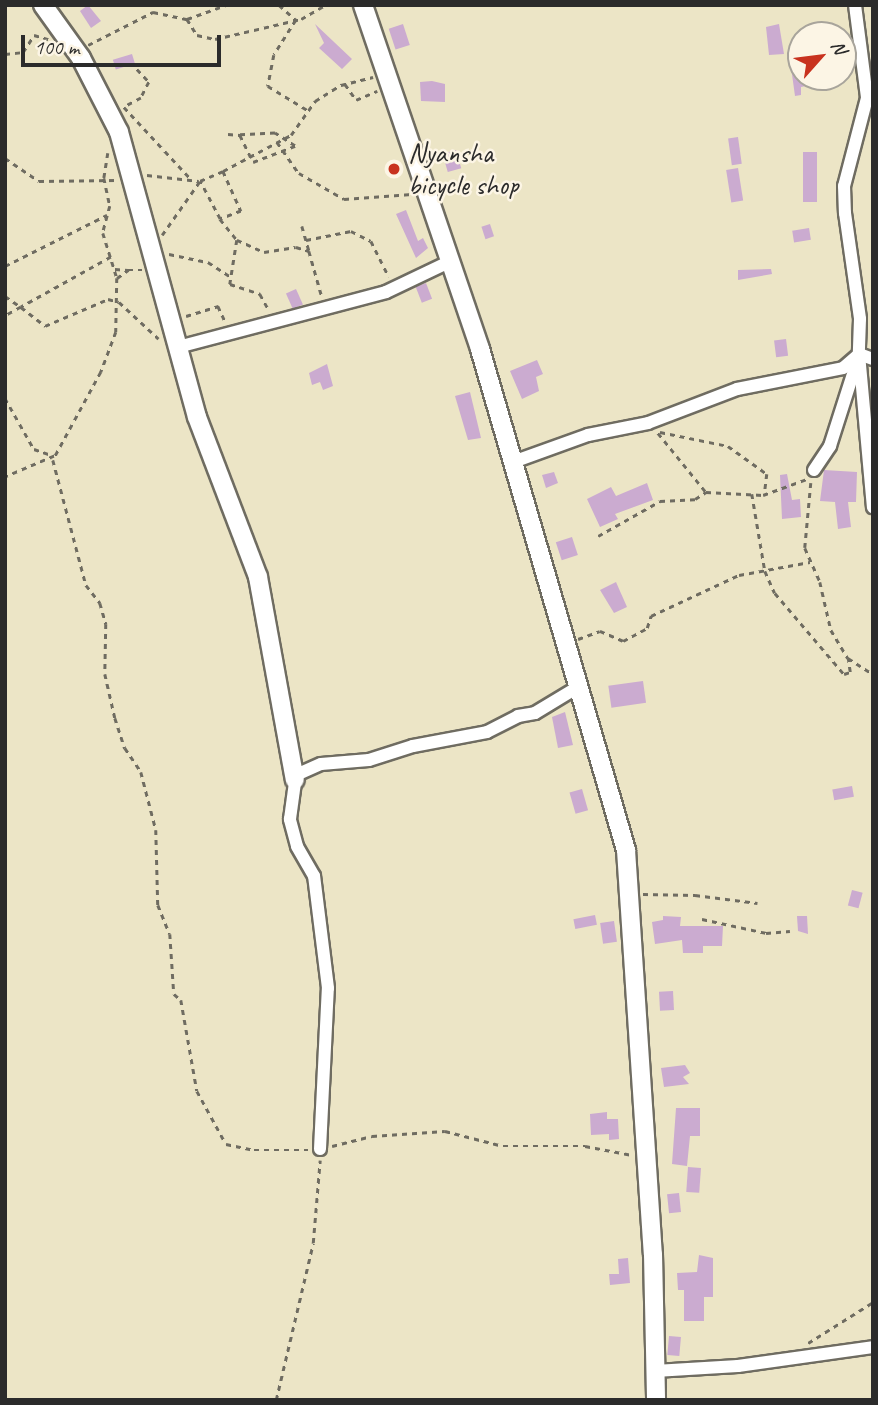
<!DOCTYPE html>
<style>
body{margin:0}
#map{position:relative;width:878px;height:1405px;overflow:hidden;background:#ece5c6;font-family:Caveat,sans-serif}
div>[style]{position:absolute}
.building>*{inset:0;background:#cbabd0;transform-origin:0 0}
.path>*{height:2.5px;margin-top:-1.25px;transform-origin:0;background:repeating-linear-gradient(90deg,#6f6c61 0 5px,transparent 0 10px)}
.roads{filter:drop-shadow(2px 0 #6f6c61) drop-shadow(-2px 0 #6f6c61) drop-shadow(0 2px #6f6c61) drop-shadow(0 -2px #6f6c61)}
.street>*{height:12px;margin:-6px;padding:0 6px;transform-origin:6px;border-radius:6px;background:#fff}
.secondary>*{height:18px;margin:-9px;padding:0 9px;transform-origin:9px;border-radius:9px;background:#fff}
.dots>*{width:19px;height:19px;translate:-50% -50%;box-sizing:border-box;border:4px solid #fcf5e5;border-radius:50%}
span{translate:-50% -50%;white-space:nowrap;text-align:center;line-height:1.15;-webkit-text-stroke:5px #fcf5e5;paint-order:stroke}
.poi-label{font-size:28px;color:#2b2b2b}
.left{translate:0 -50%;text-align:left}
.frame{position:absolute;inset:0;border:7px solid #2b2b2b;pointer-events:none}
.north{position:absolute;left:787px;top:21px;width:70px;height:70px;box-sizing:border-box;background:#fcf5e5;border:2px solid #a8a49b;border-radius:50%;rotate:62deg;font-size:19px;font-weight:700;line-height:28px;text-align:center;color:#2b2b2b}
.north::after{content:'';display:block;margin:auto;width:24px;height:32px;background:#c8321e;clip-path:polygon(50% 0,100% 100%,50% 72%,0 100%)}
.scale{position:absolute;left:21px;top:35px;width:200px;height:32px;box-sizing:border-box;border:4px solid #2b2b2b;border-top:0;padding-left:9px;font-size:21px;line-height:24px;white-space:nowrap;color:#2b2b2b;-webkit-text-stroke:5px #fcf5e5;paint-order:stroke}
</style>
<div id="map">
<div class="building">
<i style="clip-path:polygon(88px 5px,101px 21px,91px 28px,80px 11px)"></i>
<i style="clip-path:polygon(315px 24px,352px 59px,342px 69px,319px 48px,324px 43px)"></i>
<i style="left:403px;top:24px;width:22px;height:15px;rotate:72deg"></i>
<i style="clip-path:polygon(779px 24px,784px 54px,769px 55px,766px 27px)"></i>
<i style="left:132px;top:54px;width:10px;height:20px;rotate:73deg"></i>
<i style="clip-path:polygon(801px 58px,801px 77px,805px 77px,806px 86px,801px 87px,801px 95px,795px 96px,790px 60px)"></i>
<i style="clip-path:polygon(432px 81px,445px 84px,445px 102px,421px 101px,420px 82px)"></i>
<i style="left:738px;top:137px;width:27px;height:10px;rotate:82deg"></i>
<i style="left:456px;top:150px;width:19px;height:14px;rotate:74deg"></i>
<i style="left:803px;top:152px;width:14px;height:50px"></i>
<i style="left:738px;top:168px;width:33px;height:12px;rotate:81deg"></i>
<i style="clip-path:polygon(406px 210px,418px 241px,423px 238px,428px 248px,416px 258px,396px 214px)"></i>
<i style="left:490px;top:224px;width:13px;height:9px;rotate:72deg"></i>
<i style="left:809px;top:228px;width:12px;height:17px;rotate:81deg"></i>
<i style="clip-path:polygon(771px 269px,772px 274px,738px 280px,738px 270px)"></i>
<i style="left:426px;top:283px;width:17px;height:11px;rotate:69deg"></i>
<i style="left:296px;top:289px;width:17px;height:11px;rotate:66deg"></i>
<i style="left:786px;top:339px;width:17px;height:12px;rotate:83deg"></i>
<i style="clip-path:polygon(537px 360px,543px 374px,536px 377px,539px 391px,522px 399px,510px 371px)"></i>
<i style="clip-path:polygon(327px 364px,333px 386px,323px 390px,320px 382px,312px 385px,309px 373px)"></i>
<i style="clip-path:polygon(470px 392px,481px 438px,468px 440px,455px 396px)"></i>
<i style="clip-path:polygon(824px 470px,857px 472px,856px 502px,848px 502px,851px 527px,838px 529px,835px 502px,820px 501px)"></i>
<i style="clip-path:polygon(554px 472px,558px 483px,546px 488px,542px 475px)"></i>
<i style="clip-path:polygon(787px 474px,792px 500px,800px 499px,801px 517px,782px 519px,780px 475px)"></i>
<i style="clip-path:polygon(647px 483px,653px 500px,615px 514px,618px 519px,600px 527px,587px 499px,611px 487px,616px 496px)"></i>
<i style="left:572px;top:537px;width:19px;height:17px;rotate:72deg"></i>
<i style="clip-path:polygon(616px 582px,627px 607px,614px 613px,600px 590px)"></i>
<i style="left:643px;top:681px;width:22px;height:35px;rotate:82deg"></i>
<i style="clip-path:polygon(565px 712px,573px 745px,558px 748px,552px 717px)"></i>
<i style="left:852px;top:786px;width:11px;height:20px;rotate:80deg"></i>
<i style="left:582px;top:789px;width:22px;height:13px;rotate:74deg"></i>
<i style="left:852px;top:890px;width:11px;height:16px;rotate:15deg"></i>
<i style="left:595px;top:915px;width:10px;height:22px;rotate:79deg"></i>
<i style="clip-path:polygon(663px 916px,681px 917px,680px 926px,723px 926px,722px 946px,703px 946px,703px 953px,683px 953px,682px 940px,655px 944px,652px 922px,663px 920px)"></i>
<i style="clip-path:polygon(797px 916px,807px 916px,808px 934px,798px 931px)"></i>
<i style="left:614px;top:921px;width:21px;height:14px;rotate:82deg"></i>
<i style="left:673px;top:991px;width:19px;height:14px;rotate:87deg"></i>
<i style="clip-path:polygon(685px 1065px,690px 1073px,683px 1077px,689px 1084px,664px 1087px,661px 1068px)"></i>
<i style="clip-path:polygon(676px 1108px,700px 1108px,700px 1136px,690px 1136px,687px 1166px,672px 1164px)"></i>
<i style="clip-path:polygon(607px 1112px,607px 1119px,618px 1119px,619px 1139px,609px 1140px,609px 1134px,591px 1135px,590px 1114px)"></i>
<i style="left:688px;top:1167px;width:13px;height:25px;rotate:4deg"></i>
<i style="left:679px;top:1193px;width:19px;height:12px;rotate:84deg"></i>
<i style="clip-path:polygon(699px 1255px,713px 1258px,713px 1297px,704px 1297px,704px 1321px,684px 1321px,684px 1290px,678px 1290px,677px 1273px,697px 1272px)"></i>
<i style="clip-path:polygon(628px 1258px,630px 1283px,610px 1285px,609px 1274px,619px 1274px,618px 1259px)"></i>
<i style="left:669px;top:1336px;width:12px;height:19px;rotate:5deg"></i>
</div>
<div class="path">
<i style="left:279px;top:5px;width:23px;rotate:41deg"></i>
<i style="left:296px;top:20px;width:41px;rotate:122.2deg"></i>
<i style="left:274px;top:55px;width:32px;rotate:101deg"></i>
<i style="left:268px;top:86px;width:48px;rotate:31.4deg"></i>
<i style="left:187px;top:19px;width:41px;rotate:-19.7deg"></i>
<i style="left:88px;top:45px;width:73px;rotate:-26.9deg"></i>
<i style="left:153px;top:12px;width:35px;rotate:12deg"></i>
<i style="left:187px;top:19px;width:19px;rotate:58deg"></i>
<i style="left:197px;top:35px;width:18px;rotate:13deg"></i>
<i style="left:215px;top:39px;width:88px;rotate:-13.1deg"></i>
<i style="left:301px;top:19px;width:28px;rotate:-30deg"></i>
<i style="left:5px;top:54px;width:18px;rotate:-6deg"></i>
<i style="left:23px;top:52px;width:20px;rotate:-57deg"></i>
<i style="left:34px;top:35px;width:15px;rotate:16deg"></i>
<i style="left:5px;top:54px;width:12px;rotate:90deg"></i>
<i style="left:137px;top:69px;width:18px;rotate:47deg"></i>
<i style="left:149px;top:82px;width:18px;rotate:117deg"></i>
<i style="left:141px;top:98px;width:19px;rotate:152deg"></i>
<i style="left:124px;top:107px;width:98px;rotate:47.1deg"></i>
<i style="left:345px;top:84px;width:19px;rotate:55deg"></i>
<i style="left:356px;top:100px;width:23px;rotate:-23deg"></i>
<i style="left:228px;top:134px;width:12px;rotate:5deg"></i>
<i style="left:240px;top:135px;width:30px;rotate:64deg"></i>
<i style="left:253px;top:162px;width:45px;rotate:-20.9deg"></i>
<i style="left:295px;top:146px;width:24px;rotate:-147deg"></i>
<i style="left:275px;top:133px;width:35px;rotate:177deg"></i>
<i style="left:277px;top:142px;width:38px;rotate:55deg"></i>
<i style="left:299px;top:173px;width:52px;rotate:30deg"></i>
<i style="left:344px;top:199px;width:68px;rotate:-4.2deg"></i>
<i style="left:108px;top:153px;width:25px;rotate:99deg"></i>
<i style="left:104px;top:178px;width:29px;rotate:78deg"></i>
<i style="left:110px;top:206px;width:28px;rotate:105deg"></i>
<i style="left:103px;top:233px;width:47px;rotate:72.7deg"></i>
<i style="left:117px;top:278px;width:54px;rotate:91.1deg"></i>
<i style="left:116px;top:332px;width:43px;rotate:110.6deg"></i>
<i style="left:101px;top:372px;width:100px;rotate:118.6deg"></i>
<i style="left:53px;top:460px;width:129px;rotate:75.2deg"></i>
<i style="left:86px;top:585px;width:23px;rotate:52deg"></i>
<i style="left:100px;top:603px;width:22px;rotate:74deg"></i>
<i style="left:106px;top:624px;width:50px;rotate:91.1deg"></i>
<i style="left:105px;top:674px;width:45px;rotate:77.2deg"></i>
<i style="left:115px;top:718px;width:32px;rotate:72deg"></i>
<i style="left:125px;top:748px;width:29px;rotate:56deg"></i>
<i style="left:141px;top:772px;width:60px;rotate:75.5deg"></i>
<i style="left:156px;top:830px;width:75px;rotate:88.5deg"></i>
<i style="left:158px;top:905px;width:31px;rotate:68deg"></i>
<i style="left:170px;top:934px;width:60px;rotate:86.2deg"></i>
<i style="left:174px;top:994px;width:9px;rotate:41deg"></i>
<i style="left:181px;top:1000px;width:92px;rotate:80deg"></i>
<i style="left:197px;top:1091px;width:60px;rotate:61.3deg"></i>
<i style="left:226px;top:1144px;width:29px;rotate:12deg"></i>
<i style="left:254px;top:1150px;width:54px"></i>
<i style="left:5px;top:158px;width:41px;rotate:34.1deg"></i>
<i style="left:39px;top:181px;width:78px;rotate:-0.7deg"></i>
<i style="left:223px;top:171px;width:77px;rotate:-27.9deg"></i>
<i style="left:291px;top:135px;width:42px;rotate:-54.8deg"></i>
<i style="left:315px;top:101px;width:31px;rotate:-32deg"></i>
<i style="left:341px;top:85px;width:33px;rotate:-14deg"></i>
<i style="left:147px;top:175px;width:52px;rotate:6.6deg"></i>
<i style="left:220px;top:219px;width:27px;rotate:51deg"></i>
<i style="left:237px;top:240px;width:30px;rotate:24deg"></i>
<i style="left:264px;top:252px;width:32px;rotate:-9deg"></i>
<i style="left:296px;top:247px;width:14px;rotate:17deg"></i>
<i style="left:309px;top:251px;width:48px;rotate:74.2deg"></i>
<i style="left:302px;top:226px;width:26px;rotate:74deg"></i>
<i style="left:162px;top:235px;width:66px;rotate:-54.9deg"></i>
<i style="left:200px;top:181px;width:25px;rotate:-23deg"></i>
<i style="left:223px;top:171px;width:44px;rotate:65.8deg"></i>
<i style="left:241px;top:211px;width:22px;rotate:159deg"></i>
<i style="left:220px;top:219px;width:43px;rotate:-117.8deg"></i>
<i style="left:237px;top:240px;width:45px;rotate:99deg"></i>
<i style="left:230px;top:284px;width:32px;rotate:18deg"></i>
<i style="left:260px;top:294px;width:18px;rotate:61deg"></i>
<i style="left:306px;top:240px;width:46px;rotate:-11.3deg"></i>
<i style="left:351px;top:231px;width:22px;rotate:27deg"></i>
<i style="left:371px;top:241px;width:40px;rotate:63.4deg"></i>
<i style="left:169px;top:254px;width:40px;rotate:12deg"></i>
<i style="left:208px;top:262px;width:27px;rotate:33deg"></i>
<i style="left:111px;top:257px;width:103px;rotate:150.9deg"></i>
<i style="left:21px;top:307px;width:31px;rotate:38deg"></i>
<i style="left:45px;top:326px;width:69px;rotate:-23.2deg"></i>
<i style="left:108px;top:299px;width:11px;rotate:15deg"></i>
<i style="left:119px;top:302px;width:54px;rotate:42.8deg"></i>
<i style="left:5px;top:266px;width:114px;rotate:-26.6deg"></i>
<i style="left:115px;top:269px;width:13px;rotate:4deg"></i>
<i style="left:117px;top:278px;width:14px;rotate:-36deg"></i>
<i style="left:128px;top:270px;width:14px"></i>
<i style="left:5px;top:296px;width:19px;rotate:35deg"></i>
<i style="left:21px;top:307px;width:18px;rotate:151deg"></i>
<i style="left:186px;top:316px;width:34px;rotate:-17deg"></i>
<i style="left:218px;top:306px;width:19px;rotate:65deg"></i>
<i style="left:5px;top:398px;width:59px;rotate:60.4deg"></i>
<i style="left:34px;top:449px;width:21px;rotate:19deg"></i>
<i style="left:54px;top:456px;width:53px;rotate:156.8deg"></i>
<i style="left:660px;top:432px;width:69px;rotate:11.6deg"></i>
<i style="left:728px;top:446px;width:48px;rotate:35.7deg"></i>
<i style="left:767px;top:474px;width:17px;rotate:97deg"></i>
<i style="left:658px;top:433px;width:76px;rotate:50.9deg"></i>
<i style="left:706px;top:492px;width:57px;rotate:3deg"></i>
<i style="left:763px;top:495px;width:47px;rotate:-20deg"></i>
<i style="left:811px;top:483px;width:65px;rotate:95.3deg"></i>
<i style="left:805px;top:548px;width:37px;rotate:66deg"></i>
<i style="left:820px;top:582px;width:49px;rotate:77.1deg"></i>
<i style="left:831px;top:630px;width:33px;rotate:59deg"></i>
<i style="left:848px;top:658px;width:30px;rotate:33deg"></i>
<i style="left:752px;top:494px;width:78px;rotate:80.4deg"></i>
<i style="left:765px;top:571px;width:24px;rotate:66deg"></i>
<i style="left:775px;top:593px;width:106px;rotate:49.6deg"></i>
<i style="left:844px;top:674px;width:6px;rotate:-18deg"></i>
<i style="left:850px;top:672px;width:14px;rotate:-98deg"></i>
<i style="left:598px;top:536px;width:71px;rotate:-29.4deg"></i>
<i style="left:660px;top:501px;width:35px;rotate:-3deg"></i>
<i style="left:695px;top:499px;width:13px;rotate:-32deg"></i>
<i style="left:578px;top:639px;width:23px;rotate:-20deg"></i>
<i style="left:600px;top:631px;width:25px;rotate:23deg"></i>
<i style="left:623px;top:641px;width:27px;rotate:-28deg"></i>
<i style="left:647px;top:628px;width:13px;rotate:-72deg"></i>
<i style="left:651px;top:616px;width:97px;rotate:-25deg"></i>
<i style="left:739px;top:575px;width:72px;rotate:-10.4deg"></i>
<i style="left:643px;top:894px;width:52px;rotate:1.1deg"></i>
<i style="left:695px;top:895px;width:63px;rotate:7.4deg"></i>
<i style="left:702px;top:919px;width:66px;rotate:12.3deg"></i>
<i style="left:766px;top:933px;width:24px;rotate:-5deg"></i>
<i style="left:332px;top:1146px;width:41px;rotate:-14deg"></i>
<i style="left:372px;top:1136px;width:73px;rotate:-3.9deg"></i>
<i style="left:445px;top:1131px;width:60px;rotate:14.5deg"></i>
<i style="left:503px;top:1146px;width:82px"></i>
<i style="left:585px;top:1146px;width:48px;rotate:10.8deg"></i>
<i style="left:808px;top:1343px;width:77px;rotate:-32.2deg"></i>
<i style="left:276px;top:1400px;width:161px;rotate:-76.7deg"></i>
<i style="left:313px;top:1243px;width:83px;rotate:-85.2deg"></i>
</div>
<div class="roads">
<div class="street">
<i style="left:855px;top:5px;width:94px;rotate:82.6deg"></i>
<i style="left:867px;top:98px;width:91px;rotate:104.6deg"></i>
<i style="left:844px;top:186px;width:27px;rotate:88deg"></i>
<i style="left:845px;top:213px;width:107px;rotate:81.9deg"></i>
<i style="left:860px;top:319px;width:35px;rotate:92deg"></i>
<i style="left:859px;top:354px;width:154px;rotate:84.8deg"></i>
<i style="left:178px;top:347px;width:215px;rotate:-14.8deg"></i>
<i style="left:386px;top:292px;width:72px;rotate:-25.5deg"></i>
<i style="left:859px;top:354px;width:15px;rotate:20deg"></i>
<i style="left:513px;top:462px;width:80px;rotate:-19.8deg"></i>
<i style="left:588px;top:435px;width:61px;rotate:-11.3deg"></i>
<i style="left:648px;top:423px;width:95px;rotate:-20.9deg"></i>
<i style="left:737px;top:389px;width:108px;rotate:-11.2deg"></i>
<i style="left:843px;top:368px;width:21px;rotate:-41deg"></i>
<i style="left:814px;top:470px;width:29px;rotate:-56deg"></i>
<i style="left:830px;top:446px;width:92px;rotate:-72.3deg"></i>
<i style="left:320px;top:1149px;width:161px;rotate:-87.2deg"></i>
<i style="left:328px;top:988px;width:113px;rotate:-97.1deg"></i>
<i style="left:314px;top:876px;width:34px;rotate:-120deg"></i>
<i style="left:297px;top:846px;width:28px;rotate:-105deg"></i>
<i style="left:290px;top:819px;width:44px;rotate:-82.2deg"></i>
<i style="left:296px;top:775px;width:27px;rotate:-24deg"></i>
<i style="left:321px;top:764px;width:48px;rotate:-4.8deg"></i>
<i style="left:369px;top:760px;width:46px;rotate:-17.7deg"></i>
<i style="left:413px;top:746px;width:75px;rotate:-10.7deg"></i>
<i style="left:487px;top:732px;width:35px;rotate:-27deg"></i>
<i style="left:518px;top:716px;width:17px;rotate:-10deg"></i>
<i style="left:535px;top:713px;width:50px;rotate:-31.2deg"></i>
<i style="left:655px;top:1371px;width:83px;rotate:-3.4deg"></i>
<i style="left:738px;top:1366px;width:136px;rotate:-8deg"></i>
</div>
<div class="secondary">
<i style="left:43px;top:5px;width:65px;rotate:54.4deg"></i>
<i style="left:81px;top:58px;width:83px;rotate:62.8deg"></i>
<i style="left:119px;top:132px;width:295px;rotate:74.7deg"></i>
<i style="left:197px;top:417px;width:171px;rotate:69.1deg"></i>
<i style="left:258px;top:577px;width:206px;rotate:79.7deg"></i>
<i style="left:363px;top:5px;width:363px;rotate:71.2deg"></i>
<i style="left:480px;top:349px;width:522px;rotate:73.75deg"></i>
<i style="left:626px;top:850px;width:405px;rotate:86.2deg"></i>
<i style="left:653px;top:1254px;width:146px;rotate:88.8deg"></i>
</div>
</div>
<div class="dots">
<i style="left:394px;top:169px;background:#c8321e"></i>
</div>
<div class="poi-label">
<span class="left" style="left:408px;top:169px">Nyansha<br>bicycle shop</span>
</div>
<div class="frame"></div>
<div class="north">N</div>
<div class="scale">100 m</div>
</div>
